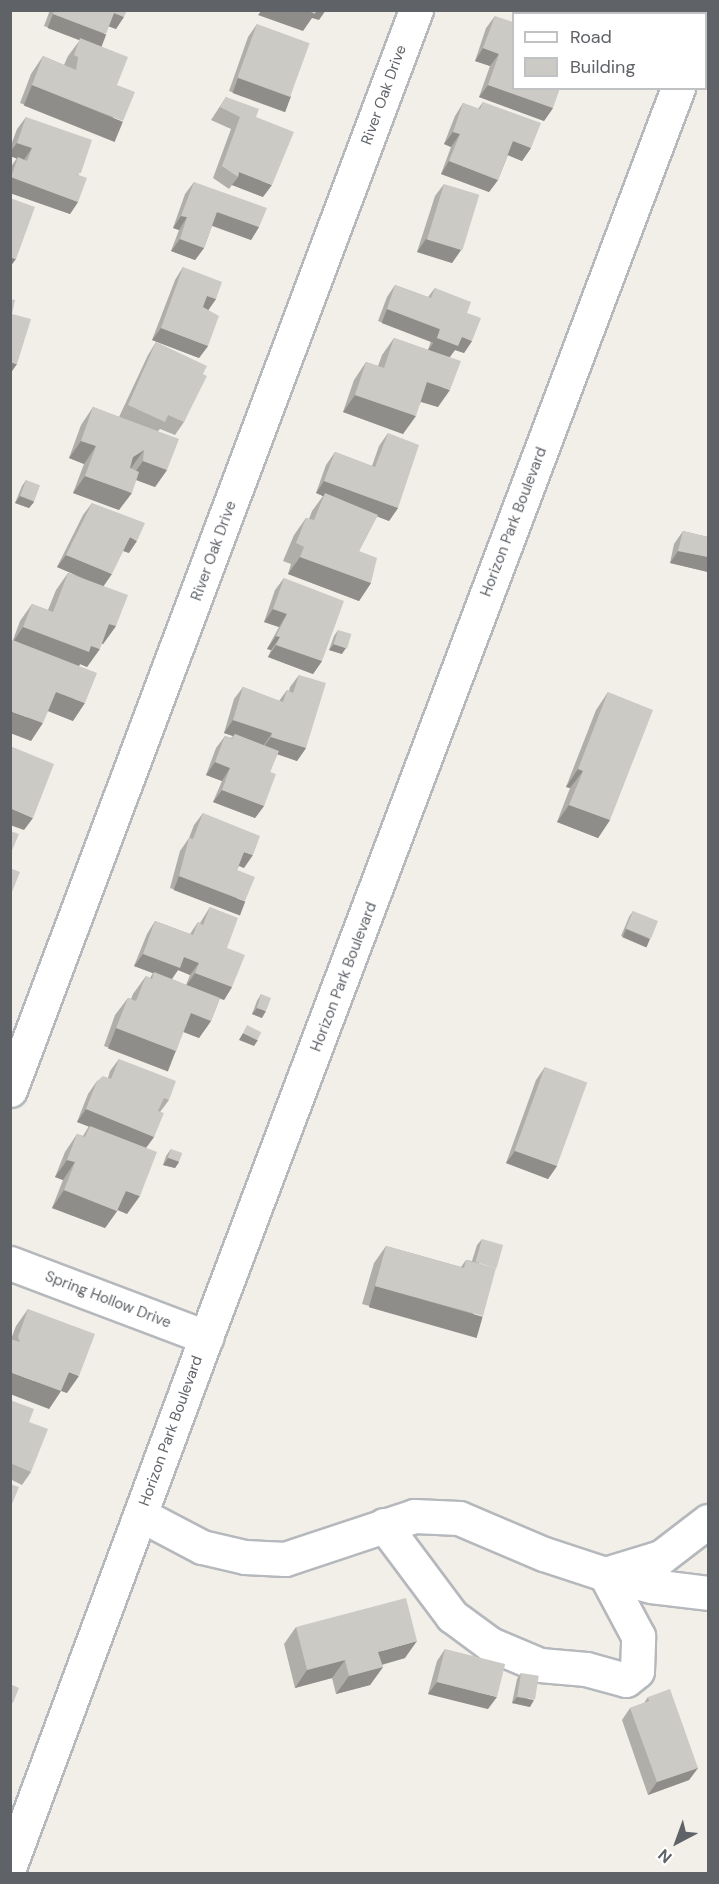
<!DOCTYPE html>
<style>
body{margin:0}
#map{position:relative;width:719px;height:1884px;overflow:hidden;background:#f1efe8;font-family:"DM Sans",sans-serif}
div>[style]{position:absolute}
.roads{filter:drop-shadow(2px 0 #b5b8bc) drop-shadow(-2px 0 #b5b8bc) drop-shadow(0 2px #b5b8bc) drop-shadow(0 -2px #b5b8bc)}
.minor>*{height:33px;margin:-16.5px;padding:0 16.5px;transform-origin:16.5px;border-radius:16.5px;background:#fff}
.wall>*{inset:0;background:#afaea9}
.shaded-wall>*{inset:0;background:#8f8d8a;transform-origin:0 0}
.building>*{inset:0;background:#cccac5;transform-origin:0 0}
span{translate:-50% -50%;white-space:nowrap;text-align:center;line-height:1.15;-webkit-text-stroke:4.5px #fff;paint-order:stroke}
.street-label{font-size:15px;color:#5f6368}
.frame{position:absolute;inset:0;border:12px solid #5f6368;pointer-events:none}
.legend{position:absolute;left:512px;top:12px;width:195px;height:78px;box-sizing:border-box;background:#fff;border:2px solid #bfc1c3;margin:0;padding:8px 10px;list-style:none;font-size:18px;color:#5f6368}
.legend li{display:flex;align-items:center;gap:12px;height:30px}
.legend b{width:30px;border:2px solid #bfc1c3}
.north{position:absolute;left:647px;top:1812px;width:60px;height:60px;-webkit-text-stroke:4px #fff;paint-order:stroke;rotate:221deg;font-size:16px;font-weight:700;line-height:24px;text-align:center;color:#5f6368}
.north::after{content:'';display:block;margin:auto;width:21px;height:27px;background:#5f6368;clip-path:polygon(50% 0,100% 100%,50% 72%,0 100%)}
</style>
<div id="map">
<div class="roads">
<div class="minor">
<i style="left:706px;top:16px;width:6px;rotate:-72deg"></i>
<i style="left:10px;top:1090px;width:1154px;rotate:-69.4deg"></i>
<i style="left:10px;top:1263px;width:210px;rotate:20.7deg"></i>
<i style="left:141px;top:1515px;width:69px;rotate:27.7deg"></i>
<i style="left:202px;top:1547px;width:44px;rotate:13.1deg"></i>
<i style="left:245px;top:1557px;width:40px;rotate:2.9deg"></i>
<i style="left:285px;top:1559px;width:136px;rotate:-18.4deg"></i>
<i style="left:414px;top:1516px;width:45px;rotate:2.5deg"></i>
<i style="left:459px;top:1518px;width:92px;rotate:23deg"></i>
<i style="left:544px;top:1554px;width:64px;rotate:18.2deg"></i>
<i style="left:605px;top:1574px;width:48px;rotate:14.6deg"></i>
<i style="left:651px;top:1586px;width:57px;rotate:7deg"></i>
<i style="left:384px;top:1525px;width:114px;rotate:53.2deg"></i>
<i style="left:452px;top:1616px;width:47px;rotate:36.4deg"></i>
<i style="left:490px;top:1644px;width:54px;rotate:22.8deg"></i>
<i style="left:540px;top:1665px;width:46px;rotate:5deg"></i>
<i style="left:586px;top:1669px;width:41px;rotate:15.4deg"></i>
<i style="left:626px;top:1680px;width:14px;rotate:-39deg"></i>
<i style="left:637px;top:1671px;width:35px;rotate:-88deg"></i>
<i style="left:638px;top:1636px;width:70px;rotate:-118deg"></i>
<i style="left:605px;top:1574px;width:59px;rotate:-16.9deg"></i>
<i style="left:661px;top:1557px;width:59px;rotate:-37.5deg"></i>
<i style="left:10px;top:1865px;width:563px;rotate:-69.63deg"></i>
<i style="left:206px;top:1337px;width:1335px;rotate:-69.3deg"></i>
</div>
</div>
<div class="wall">
<i style="clip-path:polygon(50px 10px,127px 10px,116px 29px,108px 26px,98px 45px,117px 85px,111px 139px,20px 103px,31px 74px,43px 56px,64px 65px,68px 56px,80px 40px,44px 26px)"></i>
<i style="clip-path:polygon(495px 16px,553px 108px,544px 121px,479px 97px,490px 66px,475px 61px,486px 28px)"></i>
<i style="clip-path:polygon(257px 24px,291px 97px,282px 110px,229px 91px,248px 37px)"></i>
<i style="clip-path:polygon(226px 97px,256px 117px,263px 197px,232px 185px,229px 189px,213px 178px,231px 129px,211px 120px)"></i>
<i style="clip-path:polygon(483px 102px,531px 148px,522px 161px,508px 155px,498px 180px,489px 192px,441px 174px,451px 147px,444px 144px,455px 116px,463px 103px,478px 109px)"></i>
<i style="clip-path:polygon(26px 117px,79px 175px,78px 202px,70px 214px,10px 193px,10px 168px,17px 158px,10px 156px,10px 148px,17px 129px)"></i>
<i style="clip-path:polygon(194px 182px,259px 227px,251px 240px,212px 226px,204px 248px,195px 260px,171px 251px,179px 230px,173px 228px,185px 194px)"></i>
<i style="clip-path:polygon(444px 184px,461px 250px,452px 263px,417px 252px,435px 196px)"></i>
<i style="clip-path:polygon(183px 267px,216px 299px,208px 310px,208px 346px,199px 358px,152px 340px,175px 280px)"></i>
<i style="clip-path:polygon(395px 285px,428px 297px,435px 288px,467px 313px,472px 341px,464px 353px,455px 350px,450px 357px,438px 407px,421px 402px,403px 434px,343px 412px,354px 380px,366px 362px,378px 366px,382px 355px,394px 338px,428px 350px,431px 341px,378px 321px,387px 297px)"></i>
<i style="clip-path:polygon(156px 342px,203px 374px,184px 422px,175px 435px,160px 429px,158px 431px,167px 470px,155px 487px,136px 480px,119px 510px,73px 493px,84px 464px,69px 458px,81px 425px,93px 407px,119px 417px,148px 355px)"></i>
<i style="clip-path:polygon(388px 433px,398px 508px,389px 521px,377px 516px,359px 551px,371px 583px,359px 601px,288px 574px,291px 564px,283px 561px,294px 535px,306px 518px,309px 519px,312px 511px,323px 496px,316px 493px,326px 465px,335px 452px,372px 466px,379px 446px)"></i>
<i style="clip-path:polygon(26px 480px,34px 502px,29px 508px,15px 503px,22px 486px)"></i>
<i style="clip-path:polygon(92px 503px,129px 553px,123px 551px,103px 586px,116px 626px,103px 644px,102px 643px,87px 667px,80px 664px,79px 666px,73px 721px,48px 711px,31px 741px,13px 640px,20px 621px,32px 604px,48px 610px,56px 590px,68px 573px,81px 577px,57px 567px,83px 515px)"></i>
<i style="clip-path:polygon(683px 531px,708px 537px,708px 572px,670px 563px,674px 544px)"></i>
<i style="clip-path:polygon(284px 578px,322px 661px,313px 674px,268px 657px,271px 650px,267px 649px,279px 627px,264px 622px,275px 590px)"></i>
<i style="clip-path:polygon(338px 630px,342px 654px,329px 650px,334px 636px)"></i>
<i style="clip-path:polygon(299px 675px,306px 748px,297px 761px,277px 754px,270px 772px,264px 806px,255px 818px,213px 802px,222px 781px,206px 775px,216px 748px,225px 736px,231px 738px,233px 736px,224px 733px,234px 699px,243px 687px,279px 701px,287px 690px,289px 691px,290px 687px)"></i>
<i style="clip-path:polygon(608px 692px,610px 820px,598px 838px,557px 822px,570px 788px,566px 787px,596px 710px)"></i>
<i style="clip-path:polygon(203px 813px,244px 868px,239px 866px,237px 870px,237px 914px,170px 888px,180px 851px,189px 838px,194px 825px)"></i>
<i style="clip-path:polygon(evenodd,210px 907px,227px 948px,232px 987px,224px 1000px,220px 998px,211px 1021px,199px 1038px,183px 1032px,176px 1051px,164px 1069px,104px 1046px,115px 1015px,128px 998px,131px 999px,133px 994px,146px 976px,150px 978px,153px 973px,134px 966px,147px 934px,155px 921px,190px 934px,198px 922px,200px 923px,210px 907px,178px 970px,190px 975px,186px 985px,172px 979px,178px 970px)"></i>
<i style="clip-path:polygon(633px 911px,650px 939px,645px 946px,621px 936px,629px 917px)"></i>
<i style="clip-path:polygon(261px 994px,262px 1018px,252px 1014px,257px 1001px)"></i>
<i style="clip-path:polygon(119px 1059px,169px 1100px,160px 1112px,154px 1137px,146px 1148px,127px 1214px,118px 1210px,105px 1228px,52px 1208px,63px 1180px,55px 1177px,65px 1152px,77px 1134px,83px 1136px,89px 1126px,77px 1122px,88px 1094px,97px 1081px,108px 1078px,110px 1071px)"></i>
<i style="clip-path:polygon(545px 1067px,557px 1166px,548px 1179px,506px 1163px,536px 1080px)"></i>
<i style="clip-path:polygon(171px 1149px,179px 1162px,175px 1168px,163px 1165px,166px 1156px)"></i>
<i style="clip-path:polygon(482px 1239px,471px 1334px,362px 1304px,374px 1263px,386px 1246px,461px 1267px,466px 1260px,472px 1261px,477px 1245px)"></i>
<i style="clip-path:polygon(28px 1309px,67px 1393px,61px 1391px,49px 1409px,11px 1339px,16px 1326px)"></i>
<i style="clip-path:polygon(10px 1400px,29px 1422px,31px 1472px,22px 1485px,10px 1479px)"></i>
<i style="clip-path:polygon(296px 1627px,405px 1658px,382px 1665px,383px 1667px,370px 1685px,336px 1694px,332px 1678px,295px 1688px,284px 1644px)"></i>
<i style="clip-path:polygon(445px 1649px,488px 1709px,428px 1694px,437px 1661px)"></i>
<i style="clip-path:polygon(521px 1673px,530px 1707px,512px 1703px,517px 1679px)"></i>
<i style="clip-path:polygon(648px 1697px,698px 1768px,689px 1780px,648px 1795px,622px 1720px,630px 1708px,644px 1703px)"></i>
</div>
<div class="shaded-wall">
<i style="clip-path:polygon(262px 10px,326px 10px,319px 20px,312px 18px,303px 31px,258px 15px)"></i>
<i style="clip-path:polygon(533px 10px,552px 10px,560px 14px,531px 14px)"></i>
<i style="clip-path:polygon(582px 10px,605px 10px,603px 14px,589px 14px)"></i>
<i style="clip-path:polygon(114px 13px,124px 17px,116px 29px,105px 25px)"></i>
<i style="left:53px;top:14px;width:57px;height:15px;rotate:21deg"></i>
<i style="clip-path:polygon(483px 48px,499px 54px,490px 66px,475px 61px)"></i>
<i style="left:238px;top:78px;width:56px;height:16px;rotate:20deg"></i>
<i style="left:32px;top:85px;width:98px;height:22px;rotate:22deg"></i>
<i style="clip-path:polygon(488px 85px,553px 108px,544px 121px,479px 97px)"></i>
<i style="clip-path:polygon(453px 132px,460px 134px,451px 147px,444px 144px)"></i>
<i style="clip-path:polygon(513px 141px,531px 148px,522px 161px,505px 154px)"></i>
<i style="clip-path:polygon(17px 143px,32px 148px,23px 161px,10px 156px,10px 152px)"></i>
<i style="clip-path:polygon(449px 161px,498px 180px,489px 192px,441px 174px)"></i>
<i style="clip-path:polygon(239px 172px,272px 185px,263px 197px,232px 185px,238px 177px)"></i>
<i style="clip-path:polygon(10px 177px,78px 202px,70px 214px,10px 193px)"></i>
<i style="clip-path:polygon(217px 212px,259px 227px,251px 240px,208px 224px)"></i>
<i style="clip-path:polygon(181px 216px,187px 217px,179px 230px,173px 228px)"></i>
<i style="clip-path:polygon(180px 239px,204px 248px,195px 260px,171px 251px)"></i>
<i style="clip-path:polygon(426px 239px,461px 250px,452px 263px,417px 252px)"></i>
<i style="clip-path:polygon(10px 257px,16px 259px,10px 267px)"></i>
<i style="clip-path:polygon(207px 296px,216px 299px,207px 312px,198px 309px)"></i>
<i style="left:387px;top:309px;width:57px;height:15px;rotate:21deg"></i>
<i style="clip-path:polygon(161px 328px,208px 346px,199px 358px,152px 340px)"></i>
<i style="clip-path:polygon(462px 337px,472px 341px,464px 353px,455px 350px,449px 358px,428px 350px,437px 338px)"></i>
<i style="clip-path:polygon(10px 362px,17px 364px,10px 374px)"></i>
<i style="clip-path:polygon(427px 382px,450px 390px,438px 407px,415px 400px)"></i>
<i style="clip-path:polygon(355px 395px,416px 416px,403px 434px,343px 412px)"></i>
<i style="clip-path:polygon(81px 441px,96px 446px,84px 464px,69px 458px)"></i>
<i style="clip-path:polygon(144px 450px,131px 468px,121px 475px,133px 457px)"></i>
<i style="clip-path:polygon(143px 461px,167px 470px,155px 487px,131px 478px)"></i>
<i style="clip-path:polygon(85px 476px,132px 493px,119px 510px,73px 493px)"></i>
<i style="clip-path:polygon(324px 481px,398px 508px,389px 521px,323px 496px,325px 493px,323px 496px,316px 493px)"></i>
<i style="clip-path:polygon(20px 496px,34px 502px,29px 508px,15px 503px)"></i>
<i style="clip-path:polygon(130px 537px,137px 541px,129px 553px,121px 550px)"></i>
<i style="clip-path:polygon(678px 551px,708px 557px,708px 572px,670px 563px)"></i>
<i style="clip-path:polygon(66px 555px,112px 574px,103px 587px,57px 567px)"></i>
<i style="clip-path:polygon(300px 557px,371px 583px,359px 601px,288px 574px)"></i>
<i style="clip-path:polygon(273px 609px,287px 614px,279px 627px,264px 622px)"></i>
<i style="clip-path:polygon(109px 624px,116px 626px,103px 644px,97px 642px)"></i>
<i style="clip-path:polygon(23px 627px,91px 646px,100px 649px,87px 667px,80px 664px,77px 670px,11px 645px)"></i>
<i style="clip-path:polygon(276px 636px,280px 637px,271px 650px,267px 649px)"></i>
<i style="clip-path:polygon(334px 644px,346px 648px,342px 654px,329px 650px)"></i>
<i style="clip-path:polygon(276px 645px,322px 661px,313px 674px,268px 657px)"></i>
<i style="clip-path:polygon(56px 692px,85px 703px,73px 721px,43px 709px)"></i>
<i style="clip-path:polygon(10px 711px,43px 723px,31px 741px,10px 733px)"></i>
<i style="clip-path:polygon(233px 720px,272px 733px,263px 746px,235px 734px,233px 736px,224px 733px)"></i>
<i style="clip-path:polygon(271px 737px,306px 748px,297px 761px,262px 749px)"></i>
<i style="clip-path:polygon(215px 762px,230px 768px,222px 781px,206px 775px)"></i>
<i style="clip-path:polygon(578px 769px,583px 771px,570px 788px,566px 787px)"></i>
<i style="clip-path:polygon(222px 790px,264px 806px,255px 818px,213px 802px)"></i>
<i style="clip-path:polygon(569px 805px,610px 820px,598px 838px,557px 822px)"></i>
<i style="clip-path:polygon(10px 808px,33px 818px,24px 830px,10px 825px)"></i>
<i style="clip-path:polygon(244px 852px,253px 855px,244px 868px,235px 864px)"></i>
<i style="left:179px;top:876px;width:71px;height:15px;rotate:21deg"></i>
<i style="left:626px;top:929px;width:26px;height:9px;rotate:23deg"></i>
<i style="clip-path:polygon(143px 954px,184px 957px,199px 963px,190px 975px,178px 970px,171px 980px,134px 966px)"></i>
<i style="clip-path:polygon(195px 973px,232px 987px,224px 1000px,186px 986px)"></i>
<i style="clip-path:polygon(257px 1008px,266px 1011px,262px 1018px,252px 1014px)"></i>
<i style="clip-path:polygon(191px 1013px,211px 1021px,199px 1038px,179px 1030px)"></i>
<i style="left:116px;top:1028px;width:64px;height:22px;rotate:21deg"></i>
<i style="clip-path:polygon(243px 1033px,258px 1040px,254px 1046px,239px 1040px)"></i>
<i style="clip-path:polygon(86px 1109px,154px 1137px,145px 1149px,77px 1122px)"></i>
<i style="clip-path:polygon(515px 1151px,557px 1166px,548px 1179px,506px 1163px)"></i>
<i style="clip-path:polygon(168px 1158px,179px 1162px,175px 1168px,163px 1165px)"></i>
<i style="clip-path:polygon(67px 1160px,75px 1162px,63px 1180px,55px 1177px)"></i>
<i style="clip-path:polygon(64px 1190px,117px 1211px,105px 1228px,52px 1208px)"></i>
<i style="clip-path:polygon(126px 1191px,140px 1196px,127px 1214px,113px 1208px)"></i>
<i style="left:375px;top:1286px;width:112px;height:22px;rotate:16deg"></i>
<i style="clip-path:polygon(10px 1372px,61px 1391px,49px 1409px,10px 1394px)"></i>
<i style="clip-path:polygon(69px 1372px,79px 1376px,67px 1393px,57px 1389px)"></i>
<i style="clip-path:polygon(417px 1641px,405px 1658px,366px 1669px,378px 1652px)"></i>
<i style="clip-path:polygon(345px 1660px,332px 1678px,295px 1688px,307px 1670px)"></i>
<i style="clip-path:polygon(383px 1667px,370px 1685px,336px 1694px,349px 1676px)"></i>
<i style="clip-path:polygon(437px 1682px,497px 1697px,488px 1709px,428px 1694px)"></i>
<i style="clip-path:polygon(517px 1697px,534px 1700px,530px 1707px,512px 1703px)"></i>
<i style="clip-path:polygon(698px 1768px,689px 1780px,648px 1795px,657px 1782px)"></i>
</div>
<div class="building">
<i style="clip-path:polygon(54px 10px,127px 10px,124px 17px,114px 13px,106px 34px,53px 14px)"></i>
<i style="clip-path:polygon(307px 10px,316px 10px,315px 14px)"></i>
<i style="clip-path:polygon(552px 10px,587px 10px,586px 14px,560px 14px)"></i>
<i style="clip-path:polygon(495px 16px,513px 22px,513px 88px,560px 88px,553px 108px,488px 85px,499px 54px,483px 48px)"></i>
<i style="left:257px;top:24px;width:56px;height:57px;rotate:20deg"></i>
<i style="clip-path:polygon(80px 38px,128px 57px,117px 85px,135px 92px,123px 121px,32px 85px,43px 56px,76px 70px,78px 57px,74px 55px)"></i>
<i style="clip-path:polygon(226px 97px,259px 109px,256px 117px,294px 132px,272px 185px,239px 172px,238px 177px,222px 166px,240px 117px,220px 107px)"></i>
<i style="clip-path:polygon(483px 102px,541px 123px,531px 148px,513px 141px,498px 180px,449px 161px,460px 134px,453px 132px,463px 103px,480px 109px)"></i>
<i style="clip-path:polygon(26px 117px,92px 140px,81px 173px,76px 174px,87px 178px,78px 202px,11px 177px,18px 157px,27px 161px,32px 148px,17px 143px)"></i>
<i style="clip-path:polygon(194px 182px,267px 208px,259px 227px,217px 212px,204px 248px,180px 239px,187px 217px,181px 216px)"></i>
<i style="left:444px;top:184px;width:37px;height:58px;rotate:17deg"></i>
<i style="clip-path:polygon(10px 198px,35px 207px,16px 259px,10px 257px)"></i>
<i style="clip-path:polygon(183px 267px,222px 282px,216px 299px,207px 296px,203px 307px,219px 316px,208px 346px,161px 328px)"></i>
<i style="clip-path:polygon(395px 285px,431px 298px,435px 288px,471px 302px,467px 313px,481px 318px,472px 341px,462px 337px,458px 346px,437px 338px,440px 329px,387px 309px)"></i>
<i style="clip-path:polygon(10px 299px,15px 300px,12px 314px,31px 319px,17px 364px,10px 362px)"></i>
<i style="clip-path:polygon(394px 338px,461px 361px,450px 390px,427px 382px,416px 416px,355px 395px,366px 362px,384px 368px)"></i>
<i style="clip-path:polygon(156px 342px,207px 366px,203px 374px,207px 376px,184px 422px,168px 415px,165px 422px,128px 405px)"></i>
<i style="clip-path:polygon(93px 407px,179px 439px,167px 470px,143px 461px,144px 450px,133px 457px,130px 468px,139px 472px,132px 493px,85px 476px,96px 446px,81px 441px)"></i>
<i style="clip-path:polygon(388px 433px,419px 445px,398px 508px,324px 481px,335px 452px,375px 467px)"></i>
<i style="left:26px;top:480px;width:15px;height:17px;rotate:20deg"></i>
<i style="clip-path:polygon(325px 493px,378px 515px,359px 551px,377px 558px,371px 583px,300px 557px,304px 547px,296px 543px,306px 518px,314px 520px)"></i>
<i style="clip-path:polygon(92px 503px,145px 523px,137px 541px,130px 537px,112px 574px,66px 555px)"></i>
<i style="clip-path:polygon(683px 531px,708px 537px,708px 557px,678px 551px)"></i>
<i style="clip-path:polygon(68px 573px,128px 595px,116px 626px,109px 624px,100px 649px,91px 646px,89px 652px,23px 627px,32px 604px,53px 612px)"></i>
<i style="clip-path:polygon(284px 578px,344px 601px,322px 661px,276px 645px,280px 637px,276px 636px,287px 614px,273px 609px)"></i>
<i style="left:338px;top:630px;width:14px;height:15px;rotate:17deg"></i>
<i style="clip-path:polygon(10px 639px,97px 673px,85px 703px,56px 692px,43px 723px,10px 711px)"></i>
<i style="clip-path:polygon(299px 675px,326px 683px,306px 748px,271px 737px,272px 733px,233px 720px,243px 687px,283px 702px,287px 690px,293px 693px)"></i>
<i style="clip-path:polygon(608px 692px,653px 710px,610px 820px,569px 805px,583px 771px,578px 769px)"></i>
<i style="clip-path:polygon(235px 734px,279px 751px,270px 772px,276px 774px,264px 806px,222px 790px,230px 768px,215px 762px,225px 736px,232px 739px)"></i>
<i style="clip-path:polygon(10px 746px,54px 764px,33px 818px,10px 808px)"></i>
<i style="clip-path:polygon(203px 813px,260px 836px,253px 855px,244px 852px,237px 870px,255px 877px,245px 901px,179px 876px,189px 838px,193px 839px)"></i>
<i style="clip-path:polygon(10px 831px,19px 834px,10px 855px)"></i>
<i style="clip-path:polygon(10px 868px,20px 872px,10px 897px)"></i>
<i style="clip-path:polygon(210px 907px,238px 918px,227px 948px,245px 955px,232px 987px,195px 973px,199px 963px,184px 957px,180px 968px,143px 954px,155px 921px,193px 935px,198px 922px,203px 925px)"></i>
<i style="left:633px;top:911px;width:27px;height:19px;rotate:22deg"></i>
<i style="clip-path:polygon(154px 972px,220px 998px,211px 1021px,191px 1013px,176px 1051px,116px 1028px,128px 998px,136px 1001px,146px 976px,152px 979px)"></i>
<i style="clip-path:polygon(261px 994px,271px 998px,266px 1011px,257px 1008px)"></i>
<i style="left:247px;top:1025px;width:16px;height:9px;rotate:27deg"></i>
<i style="clip-path:polygon(119px 1059px,176px 1081px,169px 1100px,164px 1098px,158px 1111px,164px 1113px,154px 1137px,86px 1109px,97px 1081px,103px 1076px,111px 1079px)"></i>
<i style="left:545px;top:1067px;width:45px;height:89px;rotate:20deg"></i>
<i style="clip-path:polygon(90px 1126px,157px 1152px,140px 1196px,126px 1191px,117px 1211px,64px 1190px,75px 1162px,67px 1160px,77px 1134px,85px 1137px)"></i>
<i style="left:171px;top:1149px;width:12px;height:9px;rotate:20deg"></i>
<i style="left:482px;top:1239px;width:22px;height:24px;rotate:16deg"></i>
<i style="clip-path:polygon(386px 1246px,464px 1268px,466px 1260px,496px 1268px,483px 1316px,375px 1286px)"></i>
<i style="clip-path:polygon(28px 1309px,95px 1334px,79px 1376px,69px 1372px,61px 1391px,10px 1372px,10px 1339px,20px 1342px,18px 1337px)"></i>
<i style="clip-path:polygon(10px 1400px,34px 1409px,29px 1422px,48px 1429px,31px 1472px,10px 1463px)"></i>
<i style="clip-path:polygon(10px 1484px,19px 1487px,10px 1509px)"></i>
<i style="clip-path:polygon(406px 1598px,417px 1641px,378px 1652px,383px 1667px,349px 1676px,345px 1660px,307px 1670px,296px 1627px)"></i>
<i style="left:445px;top:1649px;width:62px;height:34px;rotate:14deg"></i>
<i style="left:521px;top:1673px;width:18px;height:24px;rotate:9deg"></i>
<i style="clip-path:polygon(10px 1684px,19px 1688px,13px 1703px,10px 1702px)"></i>
<i style="clip-path:polygon(670px 1689px,698px 1768px,657px 1782px,630px 1708px,649px 1701px,648px 1697px)"></i>
</div>
<div class="street-label">
<span style="left:384px;top:95px;rotate:-70deg">River Oak Drive</span>
<span style="left:514px;top:522px;rotate:-69deg">Horizon Park Boulevard</span>
<span style="left:214px;top:551px;rotate:-70deg">River Oak Drive</span>
<span style="left:344px;top:977px;rotate:-69deg">Horizon Park Boulevard</span>
<span style="left:108px;top:1300px;rotate:21deg">Spring Hollow Drive</span>
<span style="left:171px;top:1431px;rotate:-70deg">Horizon Park Boulevard</span>
</div>
<div class="frame"></div>
<ul class="legend">
<li><b style="height:8px;background:#fff"></b>Road</li>
<li><b style="height:16px;background:#cccac5"></b>Building</li>
</ul>
<div class="north">N</div>
</div>
